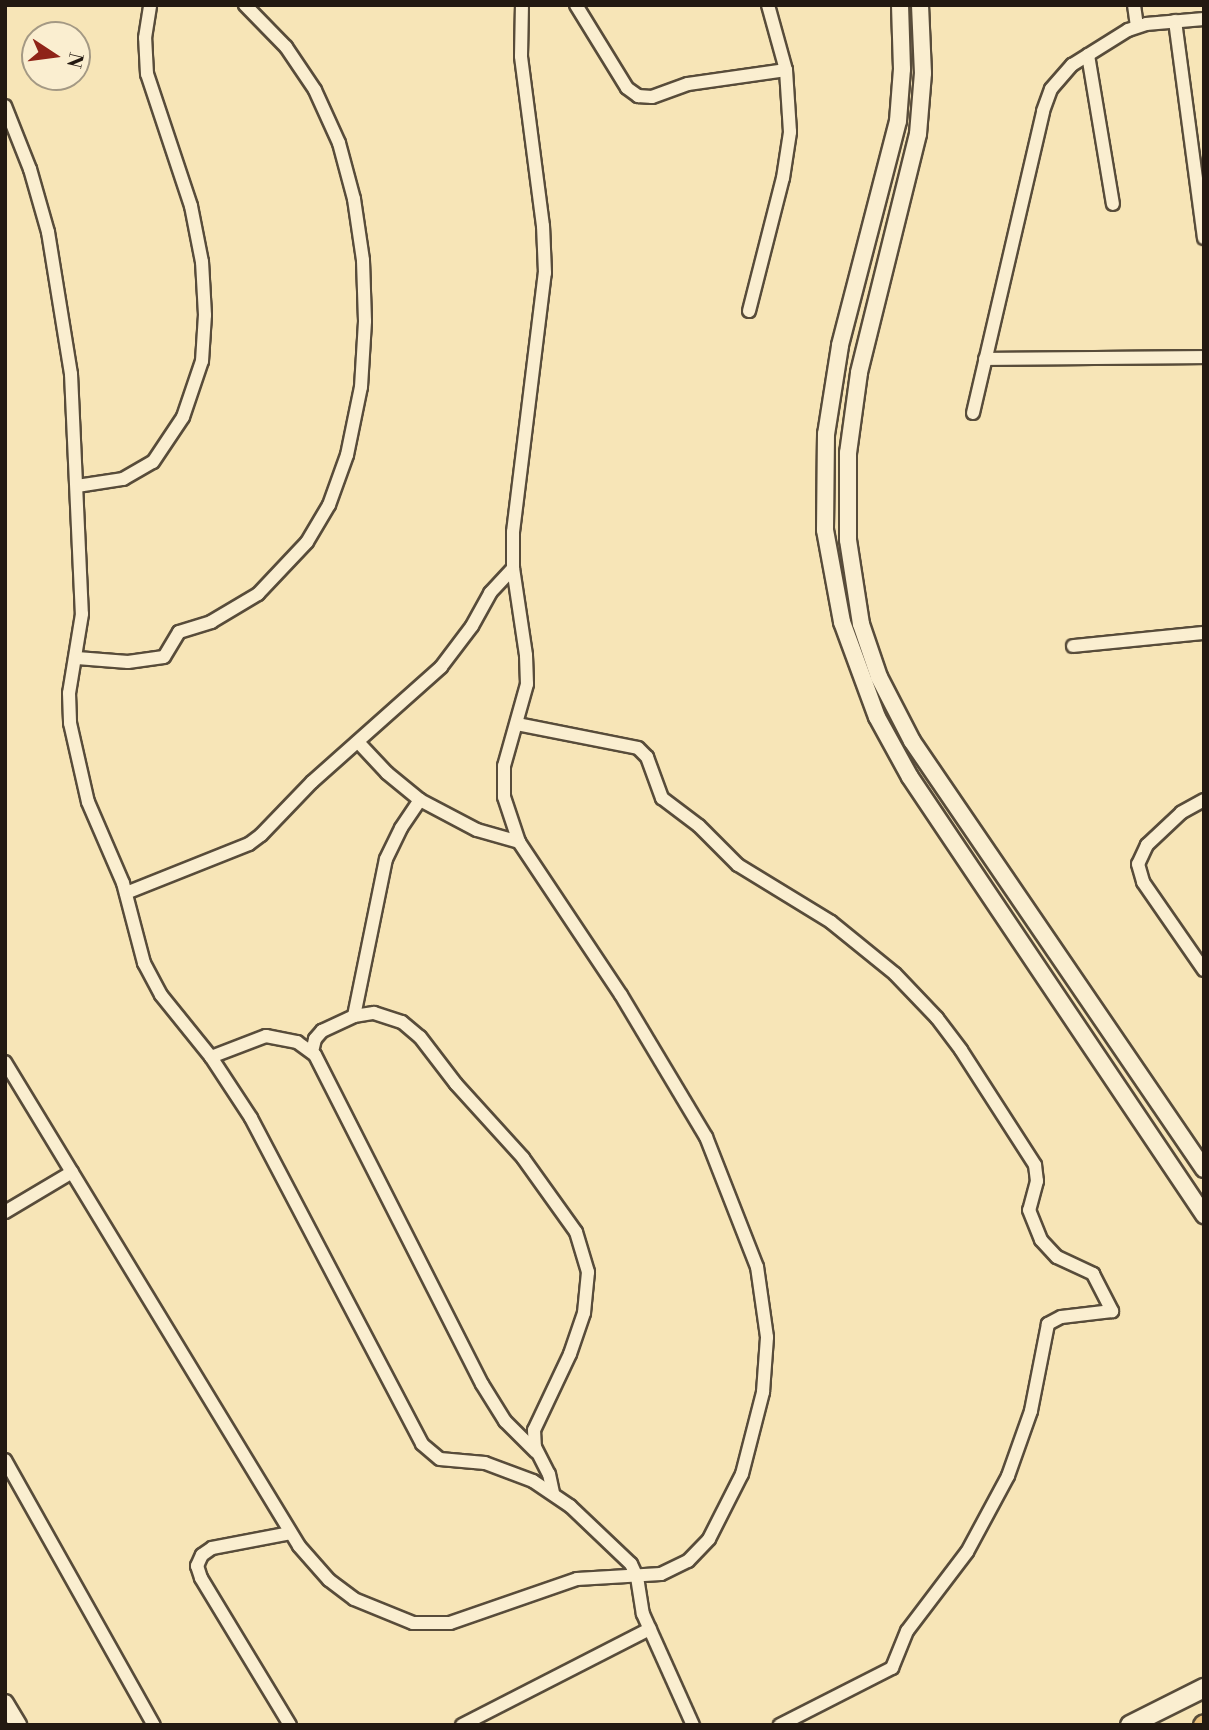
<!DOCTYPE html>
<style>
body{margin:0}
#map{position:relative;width:1209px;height:1730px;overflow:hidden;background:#f7e5b7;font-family:"Libre Bodoni",serif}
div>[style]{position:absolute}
.roads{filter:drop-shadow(2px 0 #584c3a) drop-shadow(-2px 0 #584c3a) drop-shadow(0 2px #584c3a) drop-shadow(0 -2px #584c3a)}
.minor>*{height:12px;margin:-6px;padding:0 6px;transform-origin:6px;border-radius:6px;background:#faeed0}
.tertiary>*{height:16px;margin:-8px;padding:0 8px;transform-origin:8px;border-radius:8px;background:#faeed0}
.secondary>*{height:18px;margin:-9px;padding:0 9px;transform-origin:9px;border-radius:9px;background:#faeed0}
.primary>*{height:19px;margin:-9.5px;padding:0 9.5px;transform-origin:9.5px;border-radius:9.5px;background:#ecc27c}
span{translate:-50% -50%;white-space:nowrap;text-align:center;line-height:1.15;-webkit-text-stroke:6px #faeed0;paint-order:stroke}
.frame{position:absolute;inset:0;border:7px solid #231911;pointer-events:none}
.north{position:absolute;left:21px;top:21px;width:70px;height:70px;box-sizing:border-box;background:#faeed0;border:2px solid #a49984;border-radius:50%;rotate:103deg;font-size:19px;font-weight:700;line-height:28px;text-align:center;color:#231911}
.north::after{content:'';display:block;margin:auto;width:24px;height:32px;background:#8f2418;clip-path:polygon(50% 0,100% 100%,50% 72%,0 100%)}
</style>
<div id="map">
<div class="roads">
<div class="minor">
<i style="left:576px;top:5px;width:97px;rotate:58.4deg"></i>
<i style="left:627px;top:88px;width:14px;rotate:36deg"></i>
<i style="left:638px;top:96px;width:14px;rotate:4deg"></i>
<i style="left:652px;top:97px;width:38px;rotate:-20deg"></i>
<i style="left:688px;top:84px;width:99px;rotate:-8.1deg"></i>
<i style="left:1134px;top:5px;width:21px;rotate:82deg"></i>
<i style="left:1175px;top:21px;width:219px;rotate:82.4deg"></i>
<i style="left:1088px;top:55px;width:151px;rotate:80.5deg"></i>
<i style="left:5px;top:106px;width:68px;rotate:68.4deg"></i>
<i style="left:30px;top:169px;width:66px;rotate:74.1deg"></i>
<i style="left:48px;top:232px;width:144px;rotate:80.8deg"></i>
<i style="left:71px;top:374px;width:240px;rotate:87.4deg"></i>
<i style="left:82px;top:614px;width:80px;rotate:99.3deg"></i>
<i style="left:69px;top:693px;width:30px;rotate:88deg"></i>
<i style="left:70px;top:723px;width:81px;rotate:77.2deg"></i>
<i style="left:88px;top:802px;width:88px;rotate:66.6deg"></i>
<i style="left:123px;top:883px;width:83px;rotate:75.3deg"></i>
<i style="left:144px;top:963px;width:36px;rotate:62deg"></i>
<i style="left:161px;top:995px;width:80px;rotate:51.1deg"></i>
<i style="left:211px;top:1057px;width:73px;rotate:56.7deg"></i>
<i style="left:251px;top:1118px;width:368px;rotate:62.3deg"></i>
<i style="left:422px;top:1444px;width:23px;rotate:40deg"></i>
<i style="left:440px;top:1459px;width:45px;rotate:5.1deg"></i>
<i style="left:485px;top:1463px;width:51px;rotate:20.6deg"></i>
<i style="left:533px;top:1481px;width:45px;rotate:34deg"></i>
<i style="left:570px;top:1506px;width:84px;rotate:43.6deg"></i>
<i style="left:631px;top:1564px;width:14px;rotate:65deg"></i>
<i style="left:637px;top:1577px;width:37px;rotate:81deg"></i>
<i style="left:643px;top:1614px;width:122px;rotate:65.8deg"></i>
<i style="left:749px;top:311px;width:137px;rotate:-75.7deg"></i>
<i style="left:783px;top:178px;width:47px;rotate:-81.3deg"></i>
<i style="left:790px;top:132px;width:62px;rotate:-93.7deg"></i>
<i style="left:786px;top:70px;width:67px;rotate:-105.5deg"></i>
<i style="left:985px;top:359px;width:219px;rotate:-0.5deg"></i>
<i style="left:973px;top:413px;width:310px;rotate:-76.9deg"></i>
<i style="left:1043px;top:111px;width:23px;rotate:-70deg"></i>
<i style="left:1051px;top:89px;width:32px;rotate:-49deg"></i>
<i style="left:1072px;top:65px;width:66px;rotate:-32deg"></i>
<i style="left:1128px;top:30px;width:19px;rotate:-18deg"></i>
<i style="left:1146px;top:24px;width:58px;rotate:-4.9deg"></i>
<i style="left:77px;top:486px;width:47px;rotate:-8.7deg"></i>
<i style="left:123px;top:479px;width:34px;rotate:-30deg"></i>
<i style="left:153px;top:462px;width:54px;rotate:-56.3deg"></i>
<i style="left:183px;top:417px;width:59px;rotate:-71.3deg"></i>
<i style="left:202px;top:361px;width:46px;rotate:-86.3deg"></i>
<i style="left:205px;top:315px;width:53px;rotate:-93.2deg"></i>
<i style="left:202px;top:262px;width:57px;rotate:-101.1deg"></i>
<i style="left:191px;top:206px;width:139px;rotate:-108.4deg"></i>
<i style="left:147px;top:74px;width:36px;rotate:-93deg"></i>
<i style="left:145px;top:38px;width:33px;rotate:-81deg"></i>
<i style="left:1073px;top:646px;width:132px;rotate:-5.7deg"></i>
<i style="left:77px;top:658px;width:51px;rotate:4.5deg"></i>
<i style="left:128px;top:662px;width:36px;rotate:-8deg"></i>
<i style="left:164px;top:657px;width:29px;rotate:-59deg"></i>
<i style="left:179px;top:632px;width:34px;rotate:-17deg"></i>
<i style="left:211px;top:622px;width:55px;rotate:-30.8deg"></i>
<i style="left:258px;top:594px;width:71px;rotate:-46.7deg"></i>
<i style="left:307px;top:542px;width:43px;rotate:-59.3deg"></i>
<i style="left:329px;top:505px;width:53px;rotate:-70.2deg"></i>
<i style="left:347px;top:455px;width:69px;rotate:-78.4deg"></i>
<i style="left:361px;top:387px;width:66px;rotate:-86.5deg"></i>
<i style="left:365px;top:321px;width:61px;rotate:-91.9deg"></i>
<i style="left:363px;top:260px;width:62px;rotate:-98.4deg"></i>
<i style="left:354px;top:199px;width:58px;rotate:-105deg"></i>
<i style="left:339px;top:143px;width:58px;rotate:-114.4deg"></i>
<i style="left:315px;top:90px;width:52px;rotate:-124deg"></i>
<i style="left:286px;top:47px;width:59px;rotate:-134.3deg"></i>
<i style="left:517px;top:724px;width:123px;rotate:11.2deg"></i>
<i style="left:638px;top:748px;width:13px;rotate:45deg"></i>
<i style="left:647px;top:757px;width:44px;rotate:69.9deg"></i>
<i style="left:662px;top:798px;width:46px;rotate:37.1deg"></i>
<i style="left:699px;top:826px;width:55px;rotate:45deg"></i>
<i style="left:738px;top:865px;width:109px;rotate:31.5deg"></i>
<i style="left:831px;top:922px;width:82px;rotate:39.1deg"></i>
<i style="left:895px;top:974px;width:61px;rotate:46.3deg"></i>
<i style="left:937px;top:1018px;width:40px;rotate:53deg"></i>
<i style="left:961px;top:1050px;width:137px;rotate:57.2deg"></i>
<i style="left:1035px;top:1165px;width:16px;rotate:83deg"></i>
<i style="left:1037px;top:1181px;width:30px;rotate:105deg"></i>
<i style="left:1029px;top:1210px;width:32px;rotate:68deg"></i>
<i style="left:1041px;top:1240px;width:23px;rotate:47deg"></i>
<i style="left:1057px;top:1257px;width:40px;rotate:25deg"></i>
<i style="left:1093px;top:1274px;width:42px;rotate:62.8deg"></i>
<i style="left:1112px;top:1311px;width:51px;rotate:173.3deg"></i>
<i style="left:1061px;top:1317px;width:15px;rotate:152deg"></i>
<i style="left:1048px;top:1324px;width:89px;rotate:101.1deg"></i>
<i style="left:1031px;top:1411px;width:69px;rotate:109.5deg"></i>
<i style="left:1008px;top:1476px;width:86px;rotate:118.3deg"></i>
<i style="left:967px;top:1552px;width:99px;rotate:127.2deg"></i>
<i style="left:907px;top:1631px;width:40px;rotate:112deg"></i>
<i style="left:892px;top:1668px;width:126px;rotate:153deg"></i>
<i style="left:358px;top:742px;width:42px;rotate:46.9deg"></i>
<i style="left:387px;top:773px;width:43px;rotate:39.3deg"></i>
<i style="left:420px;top:800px;width:64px;rotate:27.8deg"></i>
<i style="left:477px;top:830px;width:44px;rotate:15.9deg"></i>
<i style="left:1204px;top:800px;width:26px;rotate:151deg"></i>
<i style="left:1181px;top:813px;width:47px;rotate:136.7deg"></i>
<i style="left:1147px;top:845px;width:21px;rotate:115deg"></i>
<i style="left:1138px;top:864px;width:19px;rotate:74deg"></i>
<i style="left:1143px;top:882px;width:107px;rotate:55.3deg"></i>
<i style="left:126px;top:893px;width:132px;rotate:-21.7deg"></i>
<i style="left:249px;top:844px;width:15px;rotate:-37deg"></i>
<i style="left:261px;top:835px;width:74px;rotate:-46.1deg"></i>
<i style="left:312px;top:782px;width:173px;rotate:-41.7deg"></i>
<i style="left:441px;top:667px;width:51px;rotate:-52.9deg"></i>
<i style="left:472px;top:626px;width:38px;rotate:-61deg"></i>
<i style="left:490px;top:593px;width:34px;rotate:-47deg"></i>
<i style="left:354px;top:1016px;width:160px;rotate:-78.5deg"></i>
<i style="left:386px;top:859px;width:34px;rotate:-64deg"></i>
<i style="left:401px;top:828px;width:34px;rotate:-56deg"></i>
<i style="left:312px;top:1052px;width:13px;rotate:-77deg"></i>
<i style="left:315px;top:1039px;width:11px;rotate:-49deg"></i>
<i style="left:322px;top:1031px;width:35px;rotate:-25deg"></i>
<i style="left:354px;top:1016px;width:20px;rotate:-9deg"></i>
<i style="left:374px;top:1013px;width:29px;rotate:18deg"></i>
<i style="left:402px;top:1022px;width:23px;rotate:40deg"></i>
<i style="left:420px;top:1037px;width:59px;rotate:52.5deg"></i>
<i style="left:456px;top:1084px;width:100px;rotate:47.8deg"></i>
<i style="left:523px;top:1158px;width:91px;rotate:54.4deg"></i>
<i style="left:576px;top:1232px;width:42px;rotate:73.3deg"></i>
<i style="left:588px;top:1272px;width:41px;rotate:95.6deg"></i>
<i style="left:584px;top:1313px;width:43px;rotate:108.9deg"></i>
<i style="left:570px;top:1354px;width:84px;rotate:115.3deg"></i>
<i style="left:534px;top:1430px;width:17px;rotate:87deg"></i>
<i style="left:535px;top:1447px;width:30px;rotate:63deg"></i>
<i style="left:549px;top:1474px;width:19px;rotate:78deg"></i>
<i style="left:211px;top:1057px;width:59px;rotate:-20.9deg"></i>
<i style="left:266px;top:1036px;width:32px;rotate:11deg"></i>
<i style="left:297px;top:1042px;width:22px;rotate:36deg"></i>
<i style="left:315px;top:1055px;width:369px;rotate:63.1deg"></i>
<i style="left:482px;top:1384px;width:44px;rotate:58.1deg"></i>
<i style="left:505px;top:1421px;width:44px;rotate:45deg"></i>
<i style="left:5px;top:1062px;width:566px;rotate:58.72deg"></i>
<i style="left:299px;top:1546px;width:45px;rotate:48.6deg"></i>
<i style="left:329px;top:1580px;width:31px;rotate:37deg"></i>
<i style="left:354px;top:1599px;width:64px;rotate:22.1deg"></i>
<i style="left:413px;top:1623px;width:37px"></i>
<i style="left:450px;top:1623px;width:134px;rotate:-19.1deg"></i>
<i style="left:577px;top:1579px;width:84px;rotate:-3.4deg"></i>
<i style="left:661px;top:1574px;width:30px;rotate:-26deg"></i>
<i style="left:688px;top:1561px;width:30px;rotate:-46deg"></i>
<i style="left:709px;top:1539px;width:73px;rotate:-63.1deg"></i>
<i style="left:742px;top:1474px;width:85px;rotate:-75.6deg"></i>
<i style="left:763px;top:1392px;width:55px;rotate:-85.8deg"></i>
<i style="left:767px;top:1337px;width:71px;rotate:-98.1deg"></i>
<i style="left:757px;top:1267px;width:140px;rotate:-111.4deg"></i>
<i style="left:706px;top:1137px;width:165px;rotate:-120.9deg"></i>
<i style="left:621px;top:995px;width:184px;rotate:-123.7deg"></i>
<i style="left:519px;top:842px;width:47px;rotate:-108.4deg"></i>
<i style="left:504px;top:797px;width:31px;rotate:-90deg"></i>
<i style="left:504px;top:766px;width:85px;rotate:-74.3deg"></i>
<i style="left:527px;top:684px;width:29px;rotate:-92deg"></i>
<i style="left:526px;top:655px;width:88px;rotate:-98.5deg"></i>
<i style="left:513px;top:568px;width:36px;rotate:-90deg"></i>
<i style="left:513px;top:532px;width:261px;rotate:-83deg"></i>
<i style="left:545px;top:273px;width:47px;rotate:-92.4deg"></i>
<i style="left:543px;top:226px;width:171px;rotate:-97.4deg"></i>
<i style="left:521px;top:56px;width:51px;rotate:-88.9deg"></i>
<i style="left:5px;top:1212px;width:78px;rotate:-30.8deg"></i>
<i style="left:5px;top:1460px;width:304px;rotate:60.7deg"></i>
<i style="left:290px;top:1725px;width:172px;rotate:-121.2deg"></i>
<i style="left:201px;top:1578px;width:13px;rotate:-108deg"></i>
<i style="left:197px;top:1566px;width:12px;rotate:-66deg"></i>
<i style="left:202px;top:1555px;width:12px;rotate:-35deg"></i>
<i style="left:212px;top:1548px;width:80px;rotate:-10.8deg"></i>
<i style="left:462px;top:1725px;width:211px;rotate:-27.1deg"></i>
</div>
<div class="tertiary">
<i style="left:900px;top:5px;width:64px;rotate:88.2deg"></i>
<i style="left:902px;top:69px;width:52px;rotate:94.4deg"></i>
<i style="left:898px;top:121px;width:232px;rotate:104.5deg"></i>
<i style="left:840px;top:346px;width:89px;rotate:99deg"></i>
<i style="left:826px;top:434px;width:96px;rotate:90.6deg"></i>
<i style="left:825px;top:530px;width:94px;rotate:79.5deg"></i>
<i style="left:842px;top:622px;width:101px;rotate:69.8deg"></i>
<i style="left:877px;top:717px;width:68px;rotate:61.2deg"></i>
<i style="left:910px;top:777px;width:528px;rotate:56.13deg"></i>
<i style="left:920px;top:5px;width:68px;rotate:87.5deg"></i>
<i style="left:923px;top:73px;width:61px;rotate:94.7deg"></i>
<i style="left:918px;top:134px;width:246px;rotate:103.9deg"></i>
<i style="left:859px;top:373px;width:81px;rotate:97.8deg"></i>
<i style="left:848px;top:453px;width:87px;rotate:90deg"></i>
<i style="left:848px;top:540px;width:85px;rotate:81.2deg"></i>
<i style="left:861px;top:624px;width:56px;rotate:71.2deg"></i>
<i style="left:879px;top:677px;width:72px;rotate:62.7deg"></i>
<i style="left:912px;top:741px;width:518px;rotate:55.7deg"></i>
<i style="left:5px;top:1703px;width:26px;rotate:59deg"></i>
</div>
<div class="secondary">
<i style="left:1130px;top:1725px;width:83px;rotate:-26.6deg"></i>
</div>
<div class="primary">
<i style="left:1203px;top:1725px;width:1px;rotate:-45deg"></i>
</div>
</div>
<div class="frame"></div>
<div class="north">N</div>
</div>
